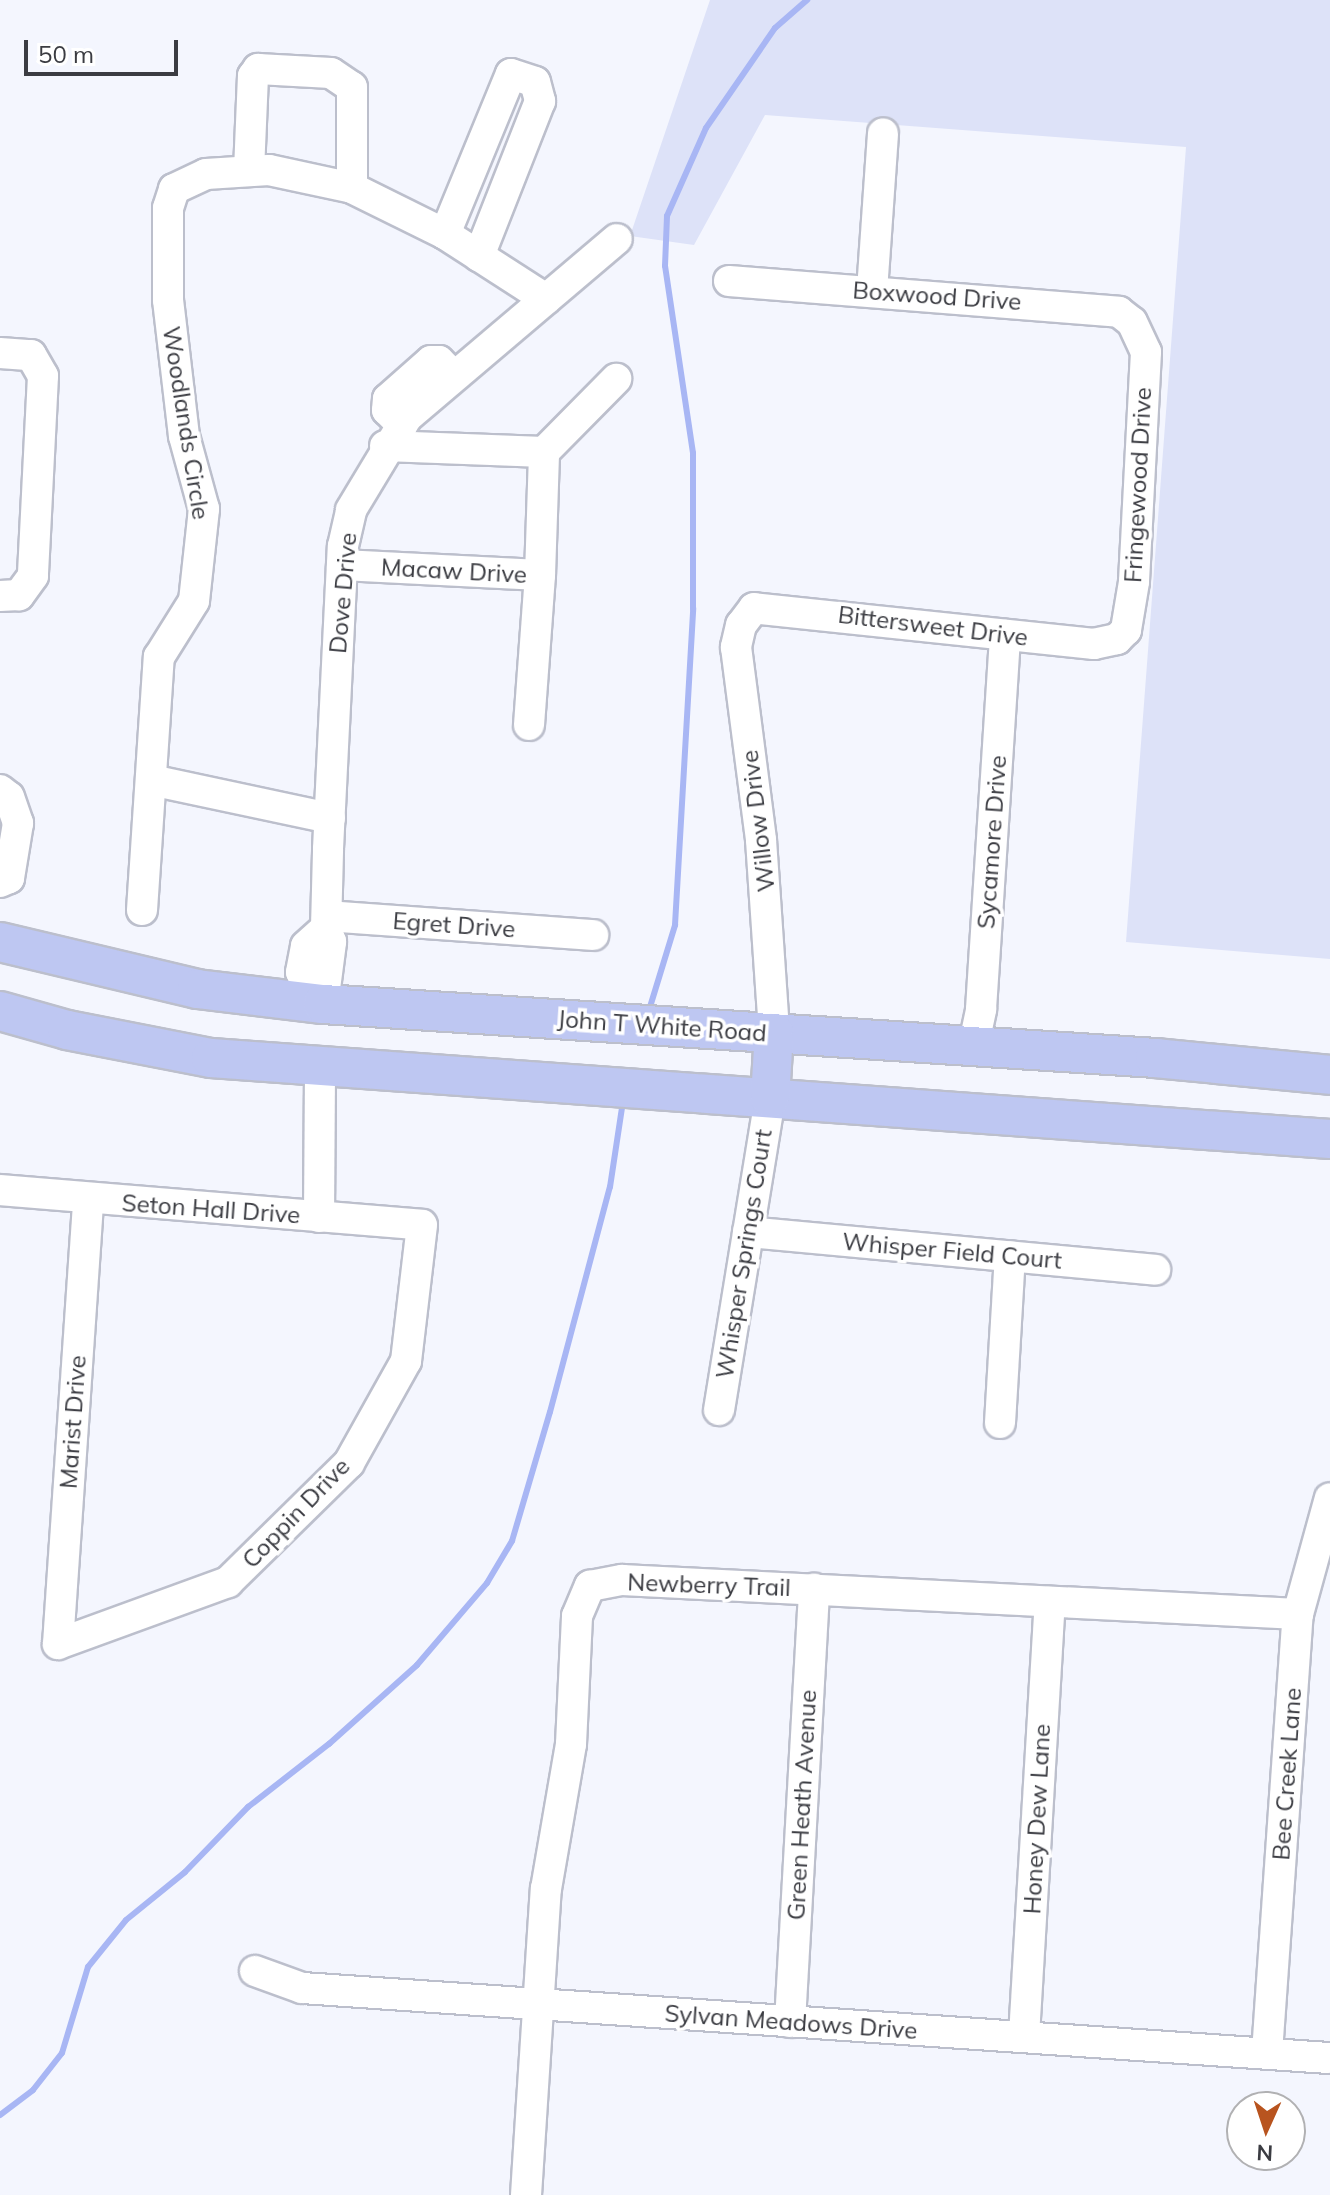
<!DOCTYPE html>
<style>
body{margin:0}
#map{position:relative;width:1330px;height:2195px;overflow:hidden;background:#f4f6fe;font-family:Mulish,sans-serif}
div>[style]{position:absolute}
.green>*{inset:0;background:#dde2f8}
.stream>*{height:6px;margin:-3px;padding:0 3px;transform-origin:3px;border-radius:3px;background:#a8b6f4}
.roads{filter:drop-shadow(2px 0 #bcbfcc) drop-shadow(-2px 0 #bcbfcc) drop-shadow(0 2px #bcbfcc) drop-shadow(0 -2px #bcbfcc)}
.minor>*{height:30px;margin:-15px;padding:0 15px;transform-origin:15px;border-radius:15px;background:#fff}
.major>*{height:38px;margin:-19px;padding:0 19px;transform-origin:19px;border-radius:19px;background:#bec7f2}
span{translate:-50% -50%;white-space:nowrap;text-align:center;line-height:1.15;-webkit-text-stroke:7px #fff;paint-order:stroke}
.street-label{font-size:24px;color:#3b3c42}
.north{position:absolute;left:1226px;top:2091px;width:80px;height:80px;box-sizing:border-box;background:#fff;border:2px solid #b1b1b3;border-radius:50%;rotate:183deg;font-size:22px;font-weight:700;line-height:32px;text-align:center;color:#3b3c42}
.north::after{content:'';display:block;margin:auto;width:28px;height:36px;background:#b8541f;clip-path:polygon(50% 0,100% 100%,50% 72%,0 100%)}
.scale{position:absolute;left:24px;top:40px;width:154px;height:36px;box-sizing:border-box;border:4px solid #3b3c42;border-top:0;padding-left:10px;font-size:24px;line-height:28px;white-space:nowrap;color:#3b3c42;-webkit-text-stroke:6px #fff;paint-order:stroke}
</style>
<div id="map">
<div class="green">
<i style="clip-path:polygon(710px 0,1330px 0,1330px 959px,1126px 942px,1186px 147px,765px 115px,694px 245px,630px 236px)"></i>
</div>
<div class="stream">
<i style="left:650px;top:1007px;width:86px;rotate:-73deg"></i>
<i style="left:675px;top:925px;width:317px;rotate:-86.7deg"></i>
<i style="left:693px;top:609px;width:156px;rotate:-90deg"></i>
<i style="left:693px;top:453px;width:189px;rotate:-98.5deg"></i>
<i style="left:665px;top:266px;width:50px;rotate:-87.7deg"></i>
<i style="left:667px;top:216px;width:96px;rotate:-66.1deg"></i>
<i style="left:706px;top:128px;width:121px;rotate:-55.4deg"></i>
<i style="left:775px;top:28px;width:43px;rotate:-41.2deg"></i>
<i style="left:0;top:2115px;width:41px;rotate:-37.1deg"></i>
<i style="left:33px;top:2090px;width:47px;rotate:-51.9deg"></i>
<i style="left:62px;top:2053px;width:90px;rotate:-73.2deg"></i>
<i style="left:88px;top:1967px;width:60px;rotate:-51deg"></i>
<i style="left:126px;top:1920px;width:76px;rotate:-39.1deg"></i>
<i style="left:185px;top:1872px;width:91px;rotate:-45.9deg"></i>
<i style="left:248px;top:1807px;width:103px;rotate:-37.9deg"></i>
<i style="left:329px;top:1744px;width:118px;rotate:-41.9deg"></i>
<i style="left:417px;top:1665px;width:108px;rotate:-49.5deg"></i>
<i style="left:487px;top:1583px;width:49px;rotate:-59.2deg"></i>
<i style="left:512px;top:1541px;width:134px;rotate:-73.6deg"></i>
<i style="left:550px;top:1412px;width:233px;rotate:-75.1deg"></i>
<i style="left:610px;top:1187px;width:87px;rotate:-81.4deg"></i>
</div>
<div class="roads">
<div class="minor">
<i style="left:249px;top:171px;width:95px;rotate:-87.6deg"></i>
<i style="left:253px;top:76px;width:9px;rotate:-54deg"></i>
<i style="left:258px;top:69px;width:73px;rotate:3.1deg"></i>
<i style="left:331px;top:73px;width:25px;rotate:34deg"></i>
<i style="left:352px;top:87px;width:101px;rotate:90deg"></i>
<i style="left:445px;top:234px;width:173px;rotate:-67.6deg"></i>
<i style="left:511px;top:74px;width:25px;rotate:18deg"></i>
<i style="left:535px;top:82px;width:20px;rotate:75deg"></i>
<i style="left:540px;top:101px;width:167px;rotate:111.5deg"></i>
<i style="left:729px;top:281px;width:391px;rotate:4.5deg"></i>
<i style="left:1119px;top:312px;width:16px;rotate:38deg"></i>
<i style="left:1132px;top:322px;width:33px;rotate:65deg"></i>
<i style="left:1146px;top:352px;width:230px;rotate:93deg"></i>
<i style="left:1134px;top:582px;width:49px;rotate:99.5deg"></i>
<i style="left:1126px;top:630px;width:13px;rotate:135deg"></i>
<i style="left:1117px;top:639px;width:24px;rotate:168deg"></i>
<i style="left:1094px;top:644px;width:342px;rotate:-174deg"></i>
<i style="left:754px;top:608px;width:21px;rotate:127deg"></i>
<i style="left:741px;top:625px;width:23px;rotate:103deg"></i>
<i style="left:736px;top:647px;width:195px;rotate:82.6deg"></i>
<i style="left:761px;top:840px;width:193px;rotate:86.1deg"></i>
<i style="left:872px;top:291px;width:158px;rotate:-86deg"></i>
<i style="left:0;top:353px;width:31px;rotate:4deg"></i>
<i style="left:31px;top:355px;width:24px;rotate:60deg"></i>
<i style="left:43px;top:376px;width:200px;rotate:92.9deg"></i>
<i style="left:33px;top:576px;width:24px;rotate:126deg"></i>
<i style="left:19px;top:595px;width:19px;rotate:177deg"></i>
<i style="left:402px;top:425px;width:21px;rotate:-135deg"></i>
<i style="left:387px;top:410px;width:11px;rotate:-85deg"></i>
<i style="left:388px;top:399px;width:57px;rotate:-41.5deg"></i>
<i style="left:431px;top:361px;width:8px"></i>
<i style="left:439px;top:361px;width:20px;rotate:45deg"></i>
<i style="left:385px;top:446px;width:159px;rotate:2.2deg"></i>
<i style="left:342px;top:565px;width:198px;rotate:2.9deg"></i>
<i style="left:540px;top:575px;width:123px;rotate:-88.1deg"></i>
<i style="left:544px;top:452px;width:103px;rotate:-45.4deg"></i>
<i style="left:529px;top:725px;width:150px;rotate:-85.8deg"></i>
<i style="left:151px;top:780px;width:183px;rotate:12deg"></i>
<i style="left:0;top:790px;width:11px;rotate:38deg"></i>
<i style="left:9px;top:797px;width:28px;rotate:71deg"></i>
<i style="left:18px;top:823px;width:56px;rotate:99.3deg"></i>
<i style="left:9px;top:878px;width:10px;rotate:156deg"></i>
<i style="left:142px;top:910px;width:254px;rotate:-86.2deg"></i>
<i style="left:159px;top:657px;width:66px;rotate:-58deg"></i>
<i style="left:194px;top:601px;width:93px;rotate:-83.8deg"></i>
<i style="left:204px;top:509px;width:76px;rotate:-105.3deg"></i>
<i style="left:184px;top:436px;width:137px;rotate:-96.7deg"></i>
<i style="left:168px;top:300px;width:92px;rotate:-90deg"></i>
<i style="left:168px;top:208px;width:20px;rotate:-72deg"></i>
<i style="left:174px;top:189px;width:35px;rotate:-25deg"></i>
<i style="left:206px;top:174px;width:63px;rotate:-3.6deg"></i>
<i style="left:269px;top:170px;width:85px;rotate:12.2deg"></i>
<i style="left:352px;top:188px;width:104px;rotate:26.3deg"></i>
<i style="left:445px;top:234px;width:120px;rotate:32.8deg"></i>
<i style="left:327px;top:916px;width:267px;rotate:4.1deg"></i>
<i style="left:324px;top:992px;width:17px;rotate:-155deg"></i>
<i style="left:309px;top:985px;width:15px;rotate:-122deg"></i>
<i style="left:301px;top:972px;width:26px;rotate:-79deg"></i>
<i style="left:306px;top:946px;width:27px;rotate:-42deg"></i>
<i style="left:323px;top:1004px;width:63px;rotate:-82.6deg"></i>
<i style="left:331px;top:942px;width:15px;rotate:-110deg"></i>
<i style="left:326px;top:928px;width:79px;rotate:-88.5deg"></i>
<i style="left:328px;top:849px;width:303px;rotate:-87.2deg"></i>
<i style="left:343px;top:546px;width:37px;rotate:-77deg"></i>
<i style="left:351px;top:510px;width:109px;rotate:-58.9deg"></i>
<i style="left:407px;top:417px;width:275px;rotate:-40.3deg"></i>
<i style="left:973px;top:1048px;width:40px;rotate:-78deg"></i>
<i style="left:981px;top:1009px;width:375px;rotate:-86.3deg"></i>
<i style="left:0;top:1190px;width:423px;rotate:4.7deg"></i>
<i style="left:422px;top:1225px;width:137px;rotate:96.7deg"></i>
<i style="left:406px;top:1361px;width:117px;rotate:119.2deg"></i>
<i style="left:349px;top:1463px;width:170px;rotate:135.5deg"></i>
<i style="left:228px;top:1582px;width:181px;rotate:160deg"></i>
<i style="left:58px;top:1644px;width:445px;rotate:-86.1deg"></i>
<i style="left:319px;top:1217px;width:152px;rotate:-89.6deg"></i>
<i style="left:748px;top:1232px;width:409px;rotate:5.3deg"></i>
<i style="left:719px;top:1410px;width:316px;rotate:-80.7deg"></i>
<i style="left:1000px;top:1423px;width:167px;rotate:-86.6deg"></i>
<i style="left:255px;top:1971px;width:50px;rotate:19.9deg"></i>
<i style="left:302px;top:1988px;width:1030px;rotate:3.9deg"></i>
<i style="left:790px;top:2022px;width:434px;rotate:-86.8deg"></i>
<i style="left:1024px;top:2036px;width:435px;rotate:-86.6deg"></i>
<i style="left:1267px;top:2053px;width:440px;rotate:-86deg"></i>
<i style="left:1298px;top:1614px;width:120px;rotate:-74.6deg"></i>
<i style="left:526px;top:2195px;width:307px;rotate:-86.3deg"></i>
<i style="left:546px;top:1889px;width:147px;rotate:-80.2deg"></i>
<i style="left:571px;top:1744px;width:128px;rotate:-87.3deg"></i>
<i style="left:577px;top:1616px;width:33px;rotate:-67deg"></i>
<i style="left:590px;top:1586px;width:33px;rotate:-11deg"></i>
<i style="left:622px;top:1580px;width:677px;rotate:2.88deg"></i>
</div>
<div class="major">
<i style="left:0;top:942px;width:203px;rotate:13.4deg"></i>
<i style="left:197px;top:989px;width:127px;rotate:6.8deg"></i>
<i style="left:323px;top:1004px;width:834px;rotate:3.71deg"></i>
<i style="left:1155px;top:1058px;width:176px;rotate:5.5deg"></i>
<i style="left:0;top:1011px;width:70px;rotate:15.8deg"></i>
<i style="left:67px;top:1030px;width:147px;rotate:11deg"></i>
<i style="left:211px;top:1058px;width:1122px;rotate:4.14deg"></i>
<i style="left:770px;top:1098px;width:65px;rotate:-86.5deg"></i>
</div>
</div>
<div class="street-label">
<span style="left:937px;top:296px;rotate:4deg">Boxwood Drive</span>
<span style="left:186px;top:423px;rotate:81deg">Woodlands Circle</span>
<span style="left:1138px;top:485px;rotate:-87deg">Fringewood Drive</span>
<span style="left:454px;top:571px;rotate:3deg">Macaw Drive</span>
<span style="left:343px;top:593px;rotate:-85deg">Dove Drive</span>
<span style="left:933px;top:626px;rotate:7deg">Bittersweet Drive</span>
<span style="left:758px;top:821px;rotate:-97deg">Willow Drive</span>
<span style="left:992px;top:842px;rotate:-86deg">Sycamore Drive</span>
<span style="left:454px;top:925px;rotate:4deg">Egret Drive</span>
<span style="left:662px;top:1026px;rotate:4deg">John T White Road</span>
<span style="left:211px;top:1209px;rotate:4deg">Seton Hall Drive</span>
<span style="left:952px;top:1251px;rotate:5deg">Whisper Field Court</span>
<span style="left:744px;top:1254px;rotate:-81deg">Whisper Springs Court</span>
<span style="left:73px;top:1422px;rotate:-86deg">Marist Drive</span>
<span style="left:296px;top:1513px;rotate:-46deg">Coppin Drive</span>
<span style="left:709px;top:1585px;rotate:2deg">Newberry Trail</span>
<span style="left:1287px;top:1774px;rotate:-86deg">Bee Creek Lane</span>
<span style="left:802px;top:1805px;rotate:-87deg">Green Heath Avenue</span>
<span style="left:1037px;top:1819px;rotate:-87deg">Honey Dew Lane</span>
<span style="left:791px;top:2022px;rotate:4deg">Sylvan Meadows Drive</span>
</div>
<div class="north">N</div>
<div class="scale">50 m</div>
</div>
